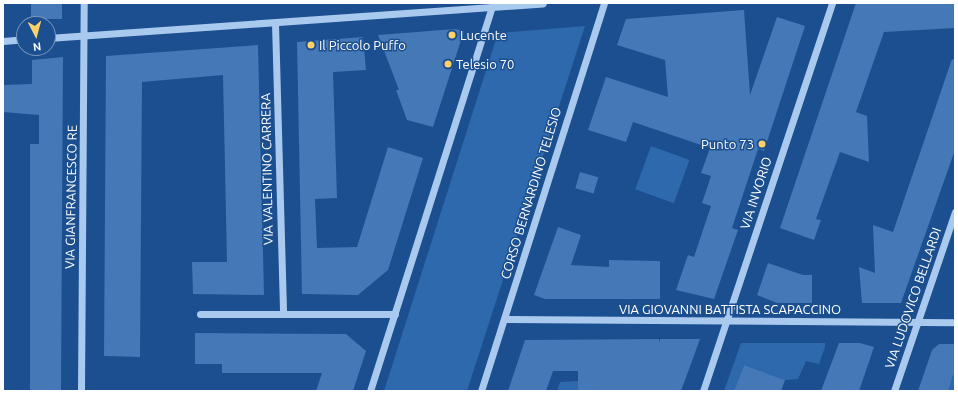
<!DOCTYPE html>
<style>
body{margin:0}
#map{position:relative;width:958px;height:394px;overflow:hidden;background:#1b4f8f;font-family:Ubuntu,sans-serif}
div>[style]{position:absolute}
.green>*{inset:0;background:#2e69ad;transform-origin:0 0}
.building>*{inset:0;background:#4478b7;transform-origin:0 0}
.minor>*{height:7px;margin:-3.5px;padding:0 3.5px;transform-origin:3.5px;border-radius:3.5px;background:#a9c9ee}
.dots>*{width:11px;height:11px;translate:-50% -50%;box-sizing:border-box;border:2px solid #1b4f8f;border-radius:50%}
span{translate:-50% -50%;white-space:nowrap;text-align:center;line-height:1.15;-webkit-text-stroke:3px #1b4f8f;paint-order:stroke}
.poi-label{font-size:13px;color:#fff}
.left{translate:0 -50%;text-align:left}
.right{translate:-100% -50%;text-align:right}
.street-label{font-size:13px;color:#fff}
.frame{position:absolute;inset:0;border:4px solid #fff;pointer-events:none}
.north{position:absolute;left:16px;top:16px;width:40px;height:40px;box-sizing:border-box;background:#1b4f8f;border:1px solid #7695bc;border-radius:50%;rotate:174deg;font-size:11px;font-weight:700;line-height:16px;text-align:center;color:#fff}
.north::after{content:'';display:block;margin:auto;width:14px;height:18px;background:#ffd166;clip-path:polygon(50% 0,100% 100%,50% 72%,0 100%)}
</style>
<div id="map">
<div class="green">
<i style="clip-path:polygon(585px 26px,467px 391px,384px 391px,498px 33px)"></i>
<i style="left:651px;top:146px;width:41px;height:46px;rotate:20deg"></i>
<i style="clip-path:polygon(741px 343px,825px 343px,825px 347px,819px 364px,806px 361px,798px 379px,785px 380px,744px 365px,734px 391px,724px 391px)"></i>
<i style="clip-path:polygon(954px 373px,955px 391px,948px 391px)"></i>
<i style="clip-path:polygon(578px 381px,578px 391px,557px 391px,560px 382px)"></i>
</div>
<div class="building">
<i style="left:31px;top:3px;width:31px;height:16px"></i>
<i style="clip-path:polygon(856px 3px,955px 3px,955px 28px,884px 32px,856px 112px,867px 116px,869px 162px,840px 152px,816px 219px,821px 220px,814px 240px,780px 228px)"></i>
<i style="clip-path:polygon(744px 10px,750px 95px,777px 17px,805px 26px,764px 151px,758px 149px,732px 228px,738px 230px,714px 299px,676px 290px,688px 255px,694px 257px,711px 206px,702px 203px,711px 176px,701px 173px,710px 148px,633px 122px,626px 142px,588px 130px,606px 77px,668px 97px,665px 60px,617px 45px,626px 19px)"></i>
<i style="clip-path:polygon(455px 29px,464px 31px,433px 127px,407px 120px,396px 90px,399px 90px,378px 35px)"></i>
<i style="clip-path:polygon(363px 37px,366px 70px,333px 72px,337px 198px,315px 199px,317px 248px,357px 247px,388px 147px,423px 158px,388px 270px,358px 295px,302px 294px,297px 42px)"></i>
<i style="clip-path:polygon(258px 45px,264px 295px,193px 294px,192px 262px,227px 262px,223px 75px,142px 82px,140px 357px,104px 356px,106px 56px)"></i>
<i style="clip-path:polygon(63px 57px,61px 391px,30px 391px,30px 144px,39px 144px,39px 115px,3px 112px,3px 85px,32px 84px,32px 60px)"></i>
<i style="clip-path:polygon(952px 59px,955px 60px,955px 150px,901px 303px,862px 303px,859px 267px,875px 273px,873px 225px,893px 232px)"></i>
<i style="left:580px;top:172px;width:19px;height:17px;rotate:16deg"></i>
<i style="clip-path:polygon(558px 227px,581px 235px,571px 265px,609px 267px,609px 260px,660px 261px,660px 299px,545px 299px,534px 295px)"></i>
<i style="clip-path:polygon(768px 263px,803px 275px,812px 275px,812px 303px,777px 303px,757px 295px)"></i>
<i style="clip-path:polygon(195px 333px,346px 334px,366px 351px,353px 391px,316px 391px,322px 373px,222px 373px,222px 364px,195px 364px)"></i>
<i style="clip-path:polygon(659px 339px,659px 343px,660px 339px,700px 339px,681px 391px,578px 391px,578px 371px,553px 371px,546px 391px,508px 391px,525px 340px)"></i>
<i style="clip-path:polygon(839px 343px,860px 343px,874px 347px,859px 391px,821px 391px)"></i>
<i style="clip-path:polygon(939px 344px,955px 344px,955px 370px,948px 391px,918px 391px,932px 350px)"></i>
<i style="clip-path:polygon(744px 365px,785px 380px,781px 391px,734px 391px)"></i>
</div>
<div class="minor">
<i style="left:275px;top:23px;width:291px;rotate:88.4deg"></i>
<i style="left:48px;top:38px;width:496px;rotate:-4deg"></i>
<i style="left:3px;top:41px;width:21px;rotate:-5deg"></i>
<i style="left:200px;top:314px;width:195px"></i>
<i style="left:505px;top:319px;width:450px;rotate:0.4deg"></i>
<i style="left:81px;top:391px;width:388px;rotate:-89.6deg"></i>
<i style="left:370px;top:391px;width:407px;rotate:-72.4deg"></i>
<i style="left:481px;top:391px;width:407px;rotate:-72.4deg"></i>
<i style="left:703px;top:391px;width:409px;rotate:-71.6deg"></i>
<i style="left:894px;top:391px;width:189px;rotate:-71.2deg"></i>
</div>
<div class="dots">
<i style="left:452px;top:35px;background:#ffd166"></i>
<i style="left:311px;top:45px;background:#ffd166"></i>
<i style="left:448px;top:64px;background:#ffd166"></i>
<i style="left:762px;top:144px;background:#ffd166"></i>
</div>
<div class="poi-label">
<span class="left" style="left:460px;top:35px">Lucente</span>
<span class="left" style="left:319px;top:45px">Il Piccolo Puffo</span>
<span class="left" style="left:456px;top:64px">Telesio 70</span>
<span class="right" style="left:754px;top:144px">Punto 73</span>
</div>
<div class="street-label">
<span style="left:267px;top:169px;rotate:-91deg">VIA VALENTINO CARRERA</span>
<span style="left:531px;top:193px;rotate:-73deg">CORSO BERNARDINO TELESIO</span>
<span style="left:756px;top:193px;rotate:-72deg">VIA INVORIO</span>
<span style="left:71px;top:197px;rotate:-89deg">VIA GIANFRANCESCO RE</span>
<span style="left:913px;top:298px;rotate:-71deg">VIA LUDOVICO BELLARDI</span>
<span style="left:730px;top:309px">VIA GIOVANNI BATTISTA SCAPACCINO</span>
</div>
<div class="frame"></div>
<div class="north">N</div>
</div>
